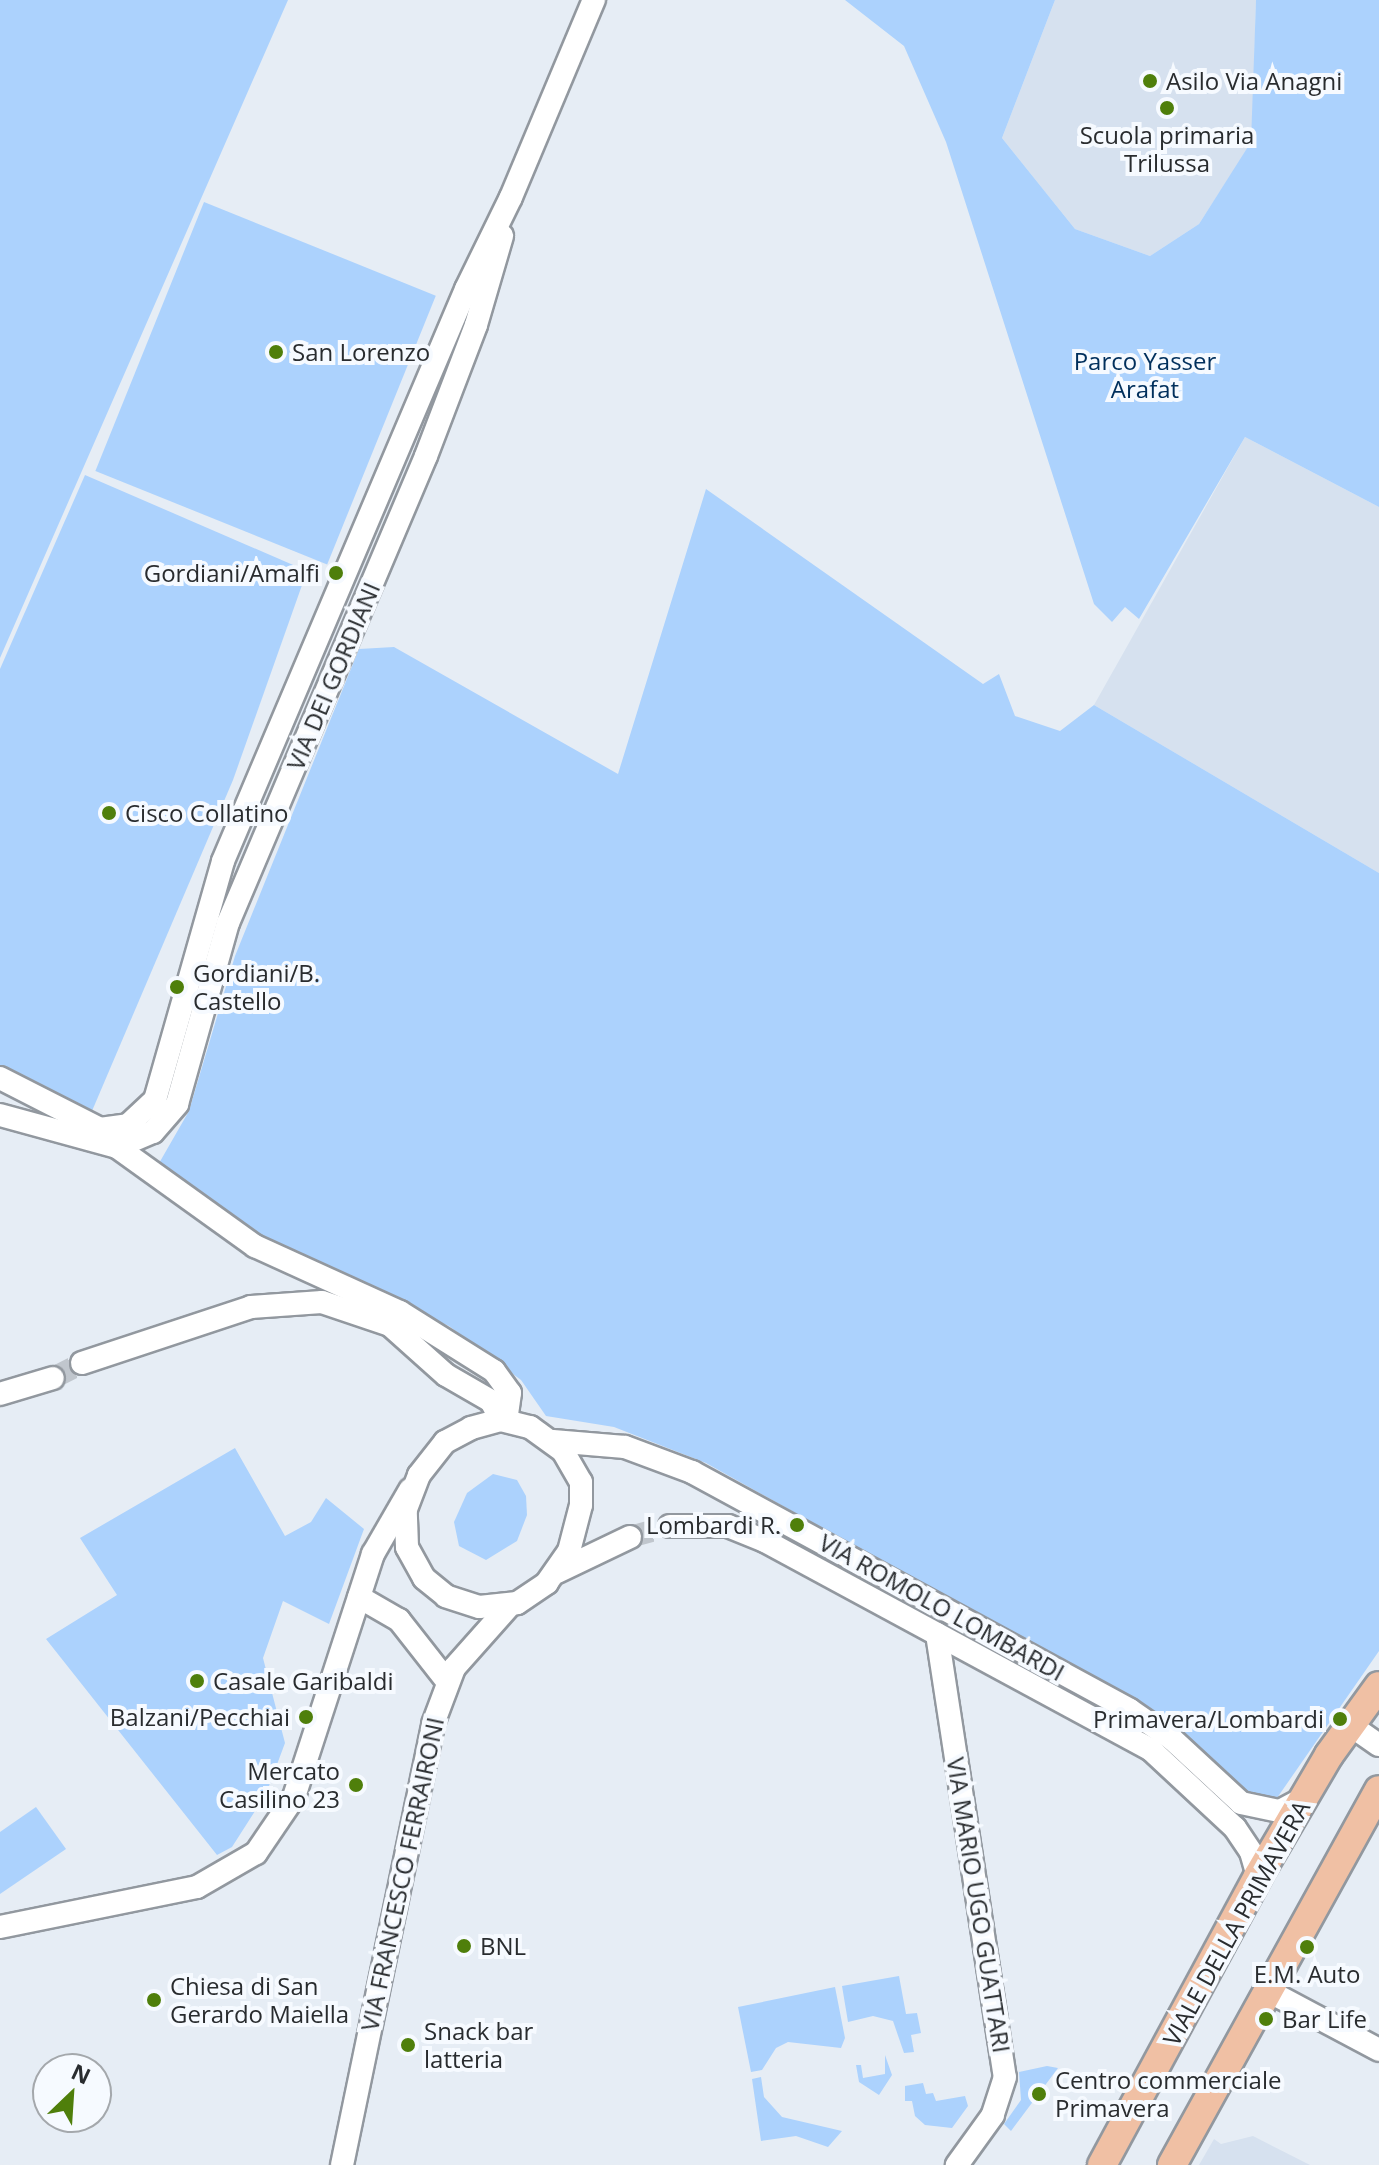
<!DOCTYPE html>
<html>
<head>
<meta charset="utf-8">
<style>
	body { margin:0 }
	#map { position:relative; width:1379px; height:2165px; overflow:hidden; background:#e6edf5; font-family:"Open Sans",sans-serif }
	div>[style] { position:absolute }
	.built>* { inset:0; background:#d6e1ef }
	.green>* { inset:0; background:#acd2fd; transform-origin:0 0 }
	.minor-tunnel>* { height:22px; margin-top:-11px; transform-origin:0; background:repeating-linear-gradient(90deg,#c0c6cd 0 22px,transparent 0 33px) }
	.roads { filter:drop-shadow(2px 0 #92989f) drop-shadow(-2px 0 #92989f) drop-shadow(0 2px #92989f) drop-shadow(0 -2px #92989f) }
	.minor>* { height:22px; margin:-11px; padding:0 11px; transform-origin:11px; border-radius:11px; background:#fff }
	.major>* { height:28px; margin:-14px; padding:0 14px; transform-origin:14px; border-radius:14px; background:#f0c0a4 }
	.dots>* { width:22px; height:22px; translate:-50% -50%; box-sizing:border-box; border:4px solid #f6faff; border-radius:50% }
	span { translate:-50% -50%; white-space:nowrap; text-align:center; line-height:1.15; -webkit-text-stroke:8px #f6faff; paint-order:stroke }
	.poi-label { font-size:24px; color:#292c2f }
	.left { translate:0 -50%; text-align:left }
	.right { translate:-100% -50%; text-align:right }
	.park-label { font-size:24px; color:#002f5c }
	.street-label { font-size:24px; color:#292c2f }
	.north { position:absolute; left:32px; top:2053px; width:80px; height:80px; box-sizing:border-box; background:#f6faff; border:2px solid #a4a8ac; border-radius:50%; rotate:25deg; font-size:22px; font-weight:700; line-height:32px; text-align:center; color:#292c2f }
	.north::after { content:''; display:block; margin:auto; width:28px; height:36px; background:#4f7f0b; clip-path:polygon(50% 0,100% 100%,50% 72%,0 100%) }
</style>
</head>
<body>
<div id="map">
	<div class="built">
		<div style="clip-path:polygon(1055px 0,1256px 0,1252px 142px,1199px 224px,1150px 256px,1075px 229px,1002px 138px)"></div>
		<div style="clip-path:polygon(1245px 437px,1379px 507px,1379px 873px,1094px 705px)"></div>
		<div style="clip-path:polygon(1253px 2136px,1310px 2165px,1199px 2165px,1214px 2139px,1221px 2144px)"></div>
	</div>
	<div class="green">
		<div style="clip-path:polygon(0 0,288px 0,0 658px)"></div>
		<div style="clip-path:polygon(845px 0,1055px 0,1002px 138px,1075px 229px,1150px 256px,1199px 224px,1251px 142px,1256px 0,1379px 0,1379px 507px,1245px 437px,1139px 619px,1125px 607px,1112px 622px,1094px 604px,946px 142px,904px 46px)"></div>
		<div style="left:204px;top:202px;width:250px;height:290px;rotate:22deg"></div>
		<div style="clip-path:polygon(85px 475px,307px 571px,233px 780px,92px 1111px,0 1065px,0 669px)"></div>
		<div style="clip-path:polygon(706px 489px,983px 684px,999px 674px,1015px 716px,1060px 731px,1094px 705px,1379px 873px,1379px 1651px,1277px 1798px,1268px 1801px,1247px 1794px,1171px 1723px,706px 1463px,614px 1427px,546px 1416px,521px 1380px,449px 1326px,283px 1251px,220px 1214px,158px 1165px,189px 1111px,235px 956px,359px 649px,394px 647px,618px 774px)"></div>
		<div style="clip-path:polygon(235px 1448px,285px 1536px,311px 1522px,326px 1498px,364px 1529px,329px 1624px,283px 1601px,263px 1658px,285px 1743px,266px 1794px,232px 1847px,217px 1855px,46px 1639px,117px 1595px,80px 1538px)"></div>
		<div style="clip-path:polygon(493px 1474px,517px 1480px,526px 1496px,527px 1515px,517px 1541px,486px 1560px,459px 1546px,454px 1522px,467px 1493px)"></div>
		<div style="clip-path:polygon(36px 1807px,66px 1849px,0 1894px,0 1832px)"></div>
		<div style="clip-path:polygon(899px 1976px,906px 2014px,917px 2013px,921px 2033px,911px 2035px,914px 2052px,904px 2053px,893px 2021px,873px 2016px,848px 2022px,842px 1986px)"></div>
		<div style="clip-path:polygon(835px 1987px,845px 2038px,841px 2048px,788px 2042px,776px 2048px,762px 2070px,751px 2072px,738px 2007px)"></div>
		<div style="clip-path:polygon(885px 2055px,892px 2075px,879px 2095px,859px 2082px,856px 2065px,861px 2065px,863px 2078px,885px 2074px)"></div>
		<div style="clip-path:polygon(1047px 2066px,1058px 2068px,1011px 2131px,1004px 2124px,1021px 2100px,1019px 2072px)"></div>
		<div style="clip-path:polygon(761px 2077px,764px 2097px,782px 2117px,842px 2131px,828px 2147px,796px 2136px,761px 2141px,752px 2079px)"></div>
		<div style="clip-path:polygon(923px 2083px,926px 2094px,933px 2093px,936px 2101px,965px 2096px,968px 2106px,952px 2128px,925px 2125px,915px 2116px,912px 2101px,905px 2101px,905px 2086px)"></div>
	</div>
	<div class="minor-tunnel">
		<div style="left:53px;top:1378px;width:33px;rotate:-27deg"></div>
		<div style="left:630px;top:1537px;width:41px;rotate:-15.4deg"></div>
	</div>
	<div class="roads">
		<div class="minor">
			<div style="left:0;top:1078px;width:112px;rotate:27deg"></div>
			<div style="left:100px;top:1129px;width:28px;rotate:-8deg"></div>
			<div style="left:128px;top:1125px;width:37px;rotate:-43deg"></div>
			<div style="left:155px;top:1100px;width:248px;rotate:-74.1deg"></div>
			<div style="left:223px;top:861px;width:621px;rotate:-66.98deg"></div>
			<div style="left:466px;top:289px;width:102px;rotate:-63.9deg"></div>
			<div style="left:511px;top:197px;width:214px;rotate:-67.2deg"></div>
			<div style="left:0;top:1115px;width:121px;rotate:15.3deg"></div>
			<div style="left:117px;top:1147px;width:39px;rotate:-23deg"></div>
			<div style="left:153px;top:1132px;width:37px;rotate:-49deg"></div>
			<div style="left:177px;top:1104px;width:188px;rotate:-74.3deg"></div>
			<div style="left:228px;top:923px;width:507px;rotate:-67.02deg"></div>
			<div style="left:426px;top:456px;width:140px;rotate:-69.1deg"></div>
			<div style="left:476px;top:325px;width:93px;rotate:-73.7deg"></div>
			<div style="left:117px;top:1147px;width:170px;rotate:35.7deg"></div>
			<div style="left:255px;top:1246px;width:159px;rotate:24.5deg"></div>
			<div style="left:400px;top:1312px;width:111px;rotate:32.1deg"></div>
			<div style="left:494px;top:1371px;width:27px;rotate:54deg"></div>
			<div style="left:510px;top:1393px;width:27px;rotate:98deg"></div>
			<div style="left:82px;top:1363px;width:178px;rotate:-18.3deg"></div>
			<div style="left:251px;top:1307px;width:71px;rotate:-4deg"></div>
			<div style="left:322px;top:1302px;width:72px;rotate:18.7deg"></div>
			<div style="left:390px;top:1325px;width:75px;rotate:41.8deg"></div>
			<div style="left:446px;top:1375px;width:52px;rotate:30deg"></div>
			<div style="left:491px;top:1401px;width:21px;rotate:62deg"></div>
			<div style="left:0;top:1394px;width:55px;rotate:-16.8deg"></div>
			<div style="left:501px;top:1420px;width:30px;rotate:14deg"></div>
			<div style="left:530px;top:1427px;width:41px;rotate:36deg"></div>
			<div style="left:563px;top:1451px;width:36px;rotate:60deg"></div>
			<div style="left:581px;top:1482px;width:23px;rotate:90deg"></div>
			<div style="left:581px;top:1505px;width:48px;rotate:104.6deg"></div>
			<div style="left:569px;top:1551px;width:39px;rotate:125deg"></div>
			<div style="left:547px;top:1583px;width:36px;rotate:146deg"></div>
			<div style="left:517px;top:1603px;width:38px;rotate:174deg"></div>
			<div style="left:479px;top:1607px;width:35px;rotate:-162deg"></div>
			<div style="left:446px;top:1596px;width:28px;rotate:-141deg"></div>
			<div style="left:424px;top:1578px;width:35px;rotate:-119deg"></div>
			<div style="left:407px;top:1547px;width:38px;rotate:-92deg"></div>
			<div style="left:406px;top:1509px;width:36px;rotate:-69deg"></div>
			<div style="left:419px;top:1475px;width:42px;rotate:-51.8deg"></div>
			<div style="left:445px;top:1442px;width:30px;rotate:-28deg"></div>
			<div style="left:471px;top:1428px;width:31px;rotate:-15deg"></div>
			<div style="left:553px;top:1441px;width:72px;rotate:4.8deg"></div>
			<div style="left:625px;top:1447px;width:72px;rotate:20.5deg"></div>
			<div style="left:692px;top:1472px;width:498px;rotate:28.5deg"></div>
			<div style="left:1130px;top:1710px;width:51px;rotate:34.6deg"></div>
			<div style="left:1172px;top:1739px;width:94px;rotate:42.8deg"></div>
			<div style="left:1241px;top:1803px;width:40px;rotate:12deg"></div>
			<div style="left:1280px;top:1811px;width:27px;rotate:-28deg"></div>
			<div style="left:670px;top:1526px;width:58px"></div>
			<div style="left:728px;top:1526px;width:40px;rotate:22deg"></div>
			<div style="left:765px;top:1541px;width:438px;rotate:28.4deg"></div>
			<div style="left:1150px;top:1749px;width:116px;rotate:42.9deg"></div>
			<div style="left:1235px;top:1828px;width:29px;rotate:56deg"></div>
			<div style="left:1251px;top:1852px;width:25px;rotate:74deg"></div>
			<div style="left:557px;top:1572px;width:81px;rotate:-25.6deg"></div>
			<div style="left:359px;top:1597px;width:46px;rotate:29.9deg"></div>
			<div style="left:399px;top:1620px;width:76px;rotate:51.9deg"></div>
			<div style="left:937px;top:1634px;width:448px;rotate:81.3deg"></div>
			<div style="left:1005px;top:2077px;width:40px;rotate:108deg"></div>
			<div style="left:993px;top:2115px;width:62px;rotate:125.8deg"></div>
			<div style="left:1350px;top:1725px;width:35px;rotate:35deg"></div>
			<div style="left:0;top:1927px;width:201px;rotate:-11.5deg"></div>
			<div style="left:197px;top:1887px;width:68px;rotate:-30deg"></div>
			<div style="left:256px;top:1853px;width:68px;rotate:-55.8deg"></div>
			<div style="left:294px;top:1797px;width:256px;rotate:-72deg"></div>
			<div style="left:373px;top:1554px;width:74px;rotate:-60deg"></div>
			<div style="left:1270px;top:1992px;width:123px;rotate:28deg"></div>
			<div style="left:342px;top:2165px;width:450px;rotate:-78.3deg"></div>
			<div style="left:433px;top:1724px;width:60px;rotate:-69.4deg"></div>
			<div style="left:454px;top:1668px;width:84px;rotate:-48.4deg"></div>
		</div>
		<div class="major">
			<div style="left:1102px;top:2165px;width:328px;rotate:-61.6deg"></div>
			<div style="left:1258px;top:1876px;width:140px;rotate:-59.6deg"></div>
			<div style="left:1329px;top:1755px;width:85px;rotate:-54.1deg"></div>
			<div style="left:1172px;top:2165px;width:428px;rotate:-61.1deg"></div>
		</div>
	</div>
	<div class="dots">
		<div style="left:1150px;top:81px;background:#4f7f0b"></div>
		<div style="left:1167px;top:108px;background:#4f7f0b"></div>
		<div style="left:276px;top:352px;background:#4f7f0b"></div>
		<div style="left:336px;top:573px;background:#4f7f0b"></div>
		<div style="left:109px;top:813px;background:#4f7f0b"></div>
		<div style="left:177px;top:987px;background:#4f7f0b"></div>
		<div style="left:797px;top:1525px;background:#4f7f0b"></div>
		<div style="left:197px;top:1681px;background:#4f7f0b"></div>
		<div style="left:306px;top:1717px;background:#4f7f0b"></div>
		<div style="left:1340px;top:1719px;background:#4f7f0b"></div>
		<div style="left:356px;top:1785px;background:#4f7f0b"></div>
		<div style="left:464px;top:1946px;background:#4f7f0b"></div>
		<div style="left:1307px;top:1947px;background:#4f7f0b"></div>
		<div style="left:154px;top:2000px;background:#4f7f0b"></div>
		<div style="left:1266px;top:2019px;background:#4f7f0b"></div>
		<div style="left:408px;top:2045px;background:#4f7f0b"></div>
		<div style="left:1039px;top:2094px;background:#4f7f0b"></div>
	</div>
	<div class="poi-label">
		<span class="left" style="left:1166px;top:81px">Asilo Via Anagni</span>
		<span style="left:1167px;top:149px">Scuola primaria<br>Trilussa</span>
		<span class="left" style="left:292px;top:352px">San Lorenzo</span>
		<span class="right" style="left:320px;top:573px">Gordiani/Amalfi</span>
		<span class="left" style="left:125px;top:813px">Cisco Collatino</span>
		<span class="left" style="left:193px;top:987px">Gordiani/B.<br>Castello</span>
		<span class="right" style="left:781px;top:1525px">Lombardi R.</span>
		<span class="left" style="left:213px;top:1681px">Casale Garibaldi</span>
		<span class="right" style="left:290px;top:1717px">Balzani/Pecchiai</span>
		<span class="right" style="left:1324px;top:1719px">Primavera/Lombardi</span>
		<span class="right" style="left:340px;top:1785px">Mercato<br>Casilino 23</span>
		<span class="left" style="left:480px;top:1946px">BNL</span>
		<span style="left:1307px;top:1974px">E.M. Auto</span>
		<span class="left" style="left:170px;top:2000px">Chiesa di San<br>Gerardo Maiella</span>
		<span class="left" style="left:1282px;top:2019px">Bar Life</span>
		<span class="left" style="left:424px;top:2045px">Snack bar<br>latteria</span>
		<span class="left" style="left:1055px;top:2094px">Centro commerciale<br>Primavera</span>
	</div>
	<div class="park-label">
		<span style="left:1145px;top:375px">Parco Yasser<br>Arafat</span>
	</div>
	<div class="street-label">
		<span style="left:333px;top:676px;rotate:-67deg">VIA DEI GORDIANI</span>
		<span style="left:942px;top:1607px;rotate:29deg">VIA ROMOLO LOMBARDI</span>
		<span style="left:402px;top:1874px;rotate:-78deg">VIA FRANCESCO FERRAIRONI</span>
		<span style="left:979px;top:1905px;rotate:81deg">VIA MARIO UGO GUATTARI</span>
		<span style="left:1236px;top:1923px;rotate:-61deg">VIALE DELLA PRIMAVERA</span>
	</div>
	<div class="north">N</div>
</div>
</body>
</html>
